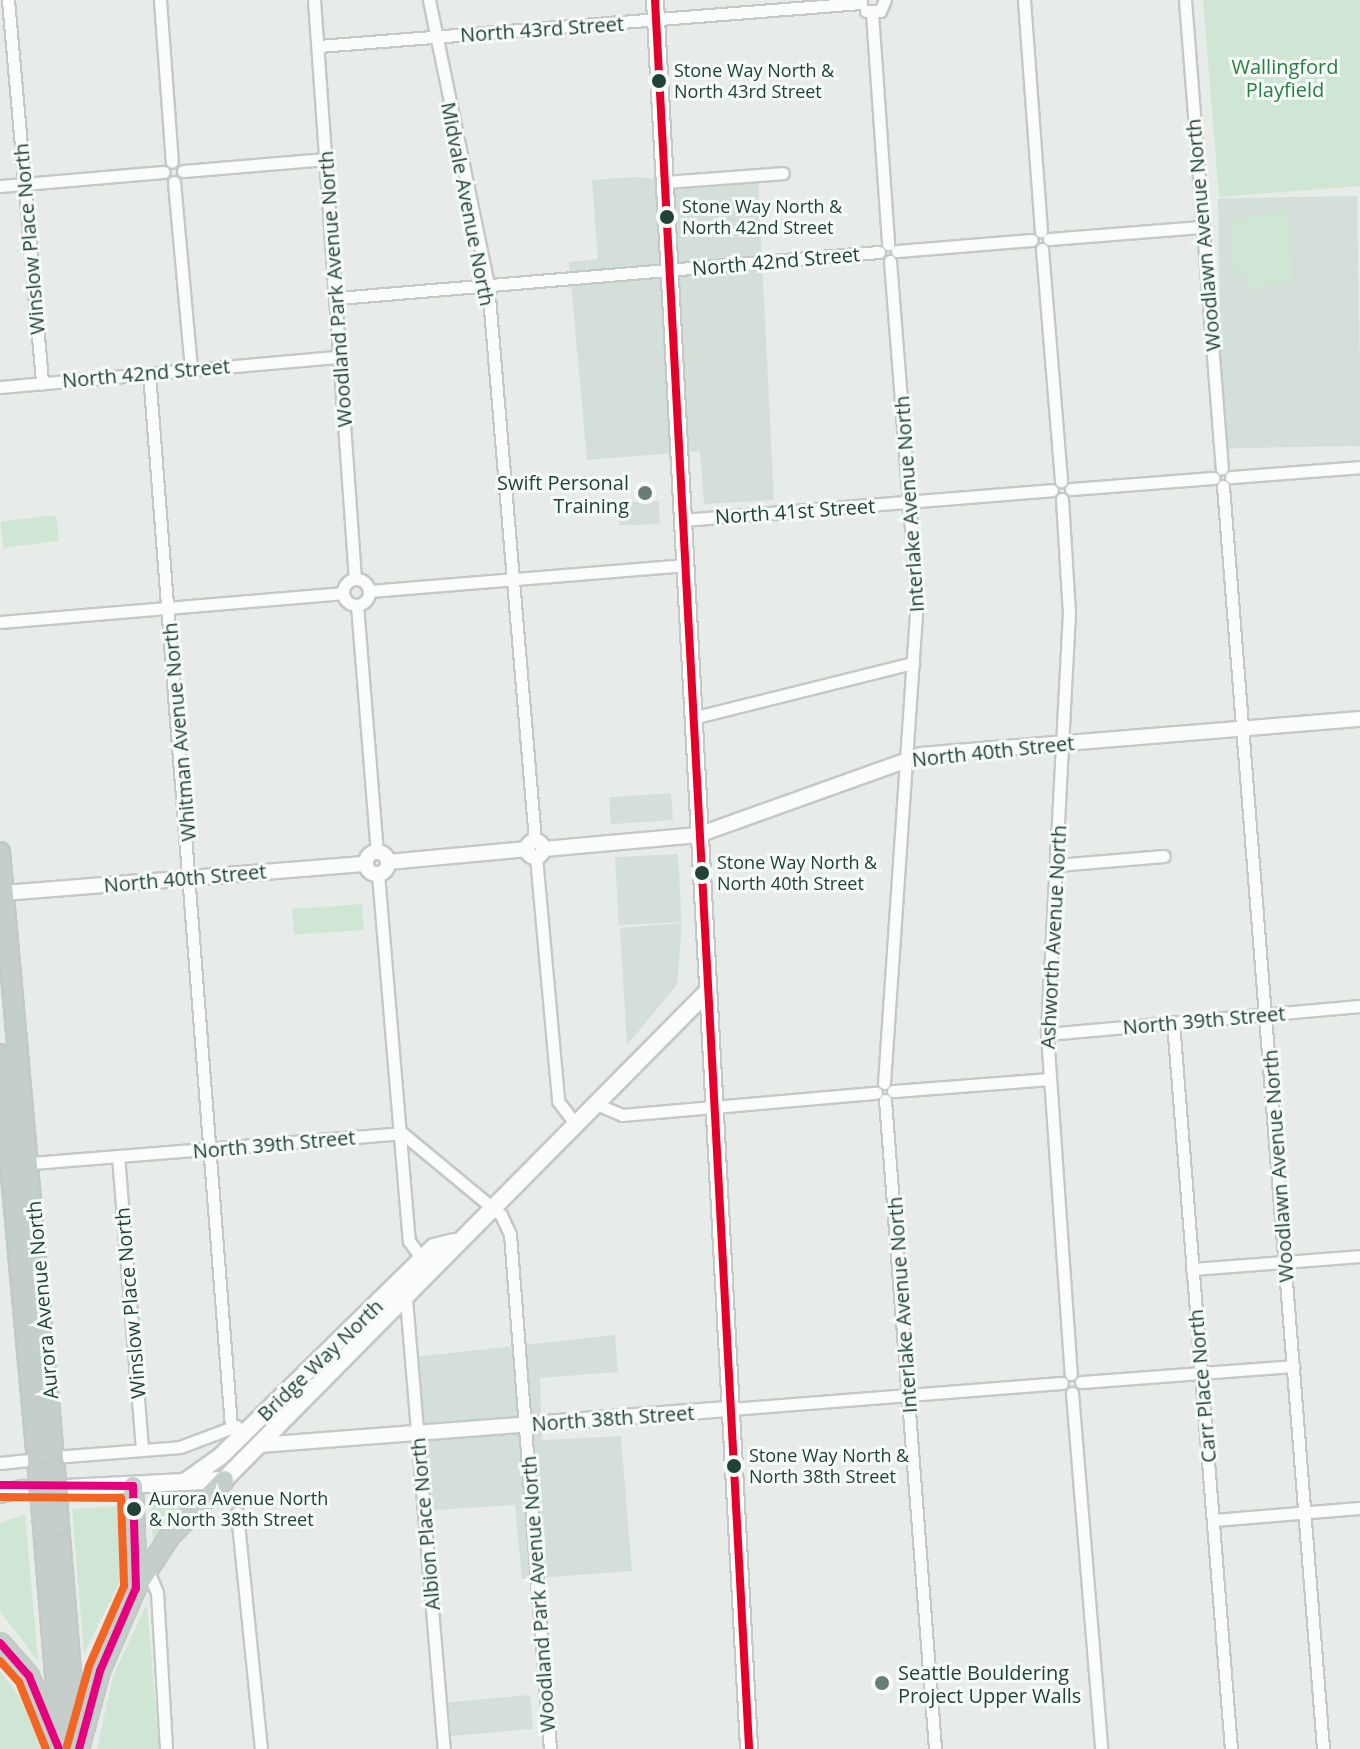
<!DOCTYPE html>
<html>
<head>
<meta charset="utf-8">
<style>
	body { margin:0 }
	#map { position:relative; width:1360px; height:1749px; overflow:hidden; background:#e7ece9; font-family:"Open Sans",sans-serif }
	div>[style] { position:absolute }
	.built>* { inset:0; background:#d4dfd9; transform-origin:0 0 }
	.green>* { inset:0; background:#cfe6d4; transform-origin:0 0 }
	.roads { filter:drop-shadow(2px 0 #c4c9c6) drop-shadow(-2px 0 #c4c9c6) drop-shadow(0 2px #c4c9c6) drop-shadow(0 -2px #c4c9c6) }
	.minor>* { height:11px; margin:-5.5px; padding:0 5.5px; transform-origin:5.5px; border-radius:5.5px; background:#fbfcfc }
	.minor>.ring { margin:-5.5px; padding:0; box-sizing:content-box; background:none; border:11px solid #fbfcfc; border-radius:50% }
	.tertiary>* { height:14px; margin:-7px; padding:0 7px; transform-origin:7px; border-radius:7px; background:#fbfcfc }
	.tertiary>.ring { margin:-7px; padding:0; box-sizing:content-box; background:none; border:14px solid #fbfcfc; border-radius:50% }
	.secondary>* { height:16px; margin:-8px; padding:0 8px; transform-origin:8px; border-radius:8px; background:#fbfcfc }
	.trunk>* { height:18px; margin:-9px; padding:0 9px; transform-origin:9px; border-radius:9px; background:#c4cecb }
	.bridges { filter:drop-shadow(2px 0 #c1cbc7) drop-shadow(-2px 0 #c1cbc7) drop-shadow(0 2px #c1cbc7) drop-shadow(0 -2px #c1cbc7) }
	.trunk-bridge>* { height:18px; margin:-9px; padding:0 9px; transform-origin:9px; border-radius:9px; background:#c4cecb }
	.bus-1>* { height:8px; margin:-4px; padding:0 4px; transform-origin:4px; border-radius:4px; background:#e4002b }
	.bus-2>* { height:8px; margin:-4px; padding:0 4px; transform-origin:4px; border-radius:4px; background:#e5007d }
	.bus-3>* { height:8px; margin:-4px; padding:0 4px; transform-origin:4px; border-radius:4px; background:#f26522 }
	.dots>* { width:22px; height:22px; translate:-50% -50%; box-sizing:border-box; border:4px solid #f6fbf8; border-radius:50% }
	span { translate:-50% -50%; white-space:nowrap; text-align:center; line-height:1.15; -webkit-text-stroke:6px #f6fbf8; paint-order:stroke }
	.bus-label { font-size:18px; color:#214337 }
	.left { translate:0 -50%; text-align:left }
	.street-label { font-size:20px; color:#214337 }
	.park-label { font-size:20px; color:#277e42 }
	.poi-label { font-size:20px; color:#214337 }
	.right { translate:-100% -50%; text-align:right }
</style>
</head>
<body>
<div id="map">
	<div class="built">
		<div style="clip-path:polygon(637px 177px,692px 183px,758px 178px,774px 500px,704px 504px,700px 451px,587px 460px,569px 262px,598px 259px,592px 180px)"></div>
		<div style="left:1357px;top:196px;width:250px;height:139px;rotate:89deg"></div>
		<div style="left:659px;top:501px;width:23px;height:41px;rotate:88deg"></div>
		<div style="left:671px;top:793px;width:27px;height:62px;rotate:86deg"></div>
		<div style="left:678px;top:854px;width:68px;height:63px;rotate:87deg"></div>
		<div style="clip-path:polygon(682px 923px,677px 985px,627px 1045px,620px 928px)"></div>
		<div style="clip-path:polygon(615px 1335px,618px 1372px,540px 1378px,542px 1440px,621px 1436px,632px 1571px,522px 1579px,515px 1505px,418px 1511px,404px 1358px)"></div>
		<div style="left:530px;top:1695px;width:34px;height:82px;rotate:85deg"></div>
	</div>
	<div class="green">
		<div style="clip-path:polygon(1203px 0,1360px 0,1360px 186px,1219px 197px)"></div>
		<div style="clip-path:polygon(1288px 209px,1292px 281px,1248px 289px,1246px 273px,1234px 273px,1232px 220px)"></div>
		<div style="left:56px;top:515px;width:26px;height:56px;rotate:83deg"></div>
		<div style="left:362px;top:904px;width:26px;height:70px;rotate:86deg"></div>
		<div style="clip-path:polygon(196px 1493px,173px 1517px,153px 1540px,150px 1495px)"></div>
		<div style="clip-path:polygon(120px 1506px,125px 1571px,84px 1654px,72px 1509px)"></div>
		<div style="clip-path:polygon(25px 1514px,38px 1661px,0 1611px,0 1523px)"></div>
		<div style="clip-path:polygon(147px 1603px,159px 1749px,97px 1749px,113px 1676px)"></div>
		<div style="clip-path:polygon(0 1671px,20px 1697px,41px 1749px,0 1749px)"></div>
	</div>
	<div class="roads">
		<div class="minor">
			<div style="left:8px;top:0;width:385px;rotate:84.9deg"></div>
			<div style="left:160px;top:0;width:162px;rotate:85.8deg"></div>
			<div style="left:314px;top:0;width:580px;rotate:85.95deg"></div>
			<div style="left:429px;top:0;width:291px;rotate:78.3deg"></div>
			<div style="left:488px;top:285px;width:557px;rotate:85.16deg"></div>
			<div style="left:1024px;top:0;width:232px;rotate:85.8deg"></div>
			<div style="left:1185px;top:0;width:470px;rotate:85.5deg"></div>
			<div style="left:866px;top:11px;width:14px"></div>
			<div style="left:880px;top:11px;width:12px;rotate:-66deg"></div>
			<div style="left:872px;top:13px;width:232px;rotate:86deg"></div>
			<div style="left:319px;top:46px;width:544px;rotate:-4.54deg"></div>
			<div style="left:183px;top:171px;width:144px;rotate:-4.8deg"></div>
			<div style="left:174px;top:182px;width:188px;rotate:84.8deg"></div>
			<div style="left:664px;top:182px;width:119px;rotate:-4.3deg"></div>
			<div style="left:0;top:186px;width:164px;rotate:-4.9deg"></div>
			<div style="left:1049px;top:239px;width:153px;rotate:-4.5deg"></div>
			<div style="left:1042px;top:249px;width:233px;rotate:85.3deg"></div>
			<div style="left:897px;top:251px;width:135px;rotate:-4.7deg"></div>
			<div style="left:338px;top:298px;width:543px;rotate:-4.86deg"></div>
			<div style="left:149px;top:373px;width:1057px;rotate:85.55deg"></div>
			<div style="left:0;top:387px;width:340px;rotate:-5.1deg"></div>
			<div style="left:1231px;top:477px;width:129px;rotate:-4.4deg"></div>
			<div style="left:1223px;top:486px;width:1267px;rotate:85.47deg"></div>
			<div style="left:1071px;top:489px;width:143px;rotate:-4.4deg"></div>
			<div style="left:1062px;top:499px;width:113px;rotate:86.5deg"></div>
			<div style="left:1069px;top:612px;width:423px;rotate:93deg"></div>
			<div style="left:1047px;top:1034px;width:341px;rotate:86deg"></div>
			<div style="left:682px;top:520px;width:371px;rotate:-4.6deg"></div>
			<div class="ring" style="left:343px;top:579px;width:15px;height:15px"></div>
			<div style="left:369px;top:591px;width:316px;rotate:-4.7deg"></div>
			<div style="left:357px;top:605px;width:248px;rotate:85.4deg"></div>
			<div style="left:0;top:622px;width:343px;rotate:-4.8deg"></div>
			<div style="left:692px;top:718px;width:228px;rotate:-14deg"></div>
			<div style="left:536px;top:857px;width:245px;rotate:84.8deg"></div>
			<div style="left:558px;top:1101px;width:26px;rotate:53deg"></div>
			<div style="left:1057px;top:865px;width:107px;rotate:-4.8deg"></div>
			<div style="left:378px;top:874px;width:368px;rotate:85.2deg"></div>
			<div style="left:409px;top:1241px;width:22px;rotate:54deg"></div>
			<div style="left:1173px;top:1022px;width:729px;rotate:85.44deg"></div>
			<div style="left:1047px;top:1034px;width:314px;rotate:-5.1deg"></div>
			<div style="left:884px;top:1083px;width:480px;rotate:-86.1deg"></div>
			<div style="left:917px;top:604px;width:344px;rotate:-94.5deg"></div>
			<div style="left:893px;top:1091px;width:155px;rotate:-4.4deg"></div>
			<div style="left:885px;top:1100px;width:651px;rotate:85.59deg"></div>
			<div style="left:594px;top:1103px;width:30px;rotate:23deg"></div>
			<div style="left:622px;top:1115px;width:255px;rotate:-5deg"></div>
			<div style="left:118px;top:1156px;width:295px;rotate:85.3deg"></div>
			<div style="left:31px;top:1163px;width:372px;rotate:-4.6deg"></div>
			<div style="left:402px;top:1133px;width:129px;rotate:39.6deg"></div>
			<div style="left:501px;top:1215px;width:21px;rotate:65deg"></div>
			<div style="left:510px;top:1234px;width:517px;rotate:85.56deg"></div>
			<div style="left:1192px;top:1269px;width:169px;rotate:-4.4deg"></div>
			<div style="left:406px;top:1299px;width:452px;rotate:85.2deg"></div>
			<div style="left:1081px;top:1382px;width:213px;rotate:-4.3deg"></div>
			<div style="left:1072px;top:1393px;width:357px;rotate:85.3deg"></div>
			<div style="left:730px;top:1409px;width:333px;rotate:-4.5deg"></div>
			<div style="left:54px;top:1457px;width:126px;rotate:-4.5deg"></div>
			<div style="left:180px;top:1447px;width:60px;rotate:-20.6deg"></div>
			<div style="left:0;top:1463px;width:37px;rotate:-6deg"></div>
			<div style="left:237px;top:1513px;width:237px;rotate:84.2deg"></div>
			<div style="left:1214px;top:1520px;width:146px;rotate:-4.7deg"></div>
			<div style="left:147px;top:1569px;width:25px;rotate:67deg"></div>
			<div style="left:157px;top:1592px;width:157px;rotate:86.7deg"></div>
		</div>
		<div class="tertiary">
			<div class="ring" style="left:527px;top:841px;width:2px;height:2px"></div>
			<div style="left:544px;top:849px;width:155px;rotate:-5.2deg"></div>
			<div style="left:698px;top:835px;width:237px;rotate:-19.7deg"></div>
			<div style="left:921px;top:755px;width:440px;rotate:-4.7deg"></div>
			<div class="ring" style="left:366px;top:852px;width:8px;height:8px"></div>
			<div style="left:388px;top:862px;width:140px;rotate:-5.3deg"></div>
			<div style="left:3px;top:893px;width:364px;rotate:-4.6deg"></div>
			<div style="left:260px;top:1445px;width:471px;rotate:-4.4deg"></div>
		</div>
		<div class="secondary">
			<div style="left:655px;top:0;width:1752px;rotate:86.92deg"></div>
			<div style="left:186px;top:1481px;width:43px;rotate:-35.5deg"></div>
			<div style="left:221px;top:1456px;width:298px;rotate:-44.5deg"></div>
			<div style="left:434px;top:1247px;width:21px;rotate:-14deg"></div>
			<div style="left:66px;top:1488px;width:158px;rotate:-2.9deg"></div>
			<div style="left:224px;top:1480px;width:687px;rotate:-45.3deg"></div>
			<div style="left:0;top:1494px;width:23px;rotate:-13deg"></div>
		</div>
		<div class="trunk">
			<div style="left:0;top:852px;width:619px;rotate:84.91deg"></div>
			<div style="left:0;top:1054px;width:419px;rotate:84.8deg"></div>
			<div style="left:133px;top:1486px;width:95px;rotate:87.6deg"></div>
			<div style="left:59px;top:1525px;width:210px;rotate:85.3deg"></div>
			<div style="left:43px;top:1526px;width:224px;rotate:85.4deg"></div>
			<div style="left:0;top:1643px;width:44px;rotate:48.7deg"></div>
			<div style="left:29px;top:1676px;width:68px;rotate:67.6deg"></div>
			<div style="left:79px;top:1749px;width:81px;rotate:-74.9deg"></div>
			<div style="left:100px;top:1671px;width:90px;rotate:-66.6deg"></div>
			<div style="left:136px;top:1588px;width:62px;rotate:-56.8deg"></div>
			<div style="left:170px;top:1536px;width:78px;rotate:-46deg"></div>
		</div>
	</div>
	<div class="bridges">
		<div class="trunk-bridge">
			<div style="left:55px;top:1469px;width:56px;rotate:85.9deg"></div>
			<div style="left:38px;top:1471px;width:55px;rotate:84.8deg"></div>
		</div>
	</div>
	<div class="bus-1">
		<div style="left:655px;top:0;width:1752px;rotate:86.92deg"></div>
	</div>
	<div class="bus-2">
		<div style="left:0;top:1485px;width:133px;rotate:0.4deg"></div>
		<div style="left:0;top:1643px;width:44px;rotate:48.7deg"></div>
		<div style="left:29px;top:1676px;width:79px;rotate:67.7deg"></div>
		<div style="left:79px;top:1749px;width:81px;rotate:-74.9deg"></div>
		<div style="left:100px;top:1671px;width:90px;rotate:-66.6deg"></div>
		<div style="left:136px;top:1588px;width:102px;rotate:-91.7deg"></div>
	</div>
	<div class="bus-3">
		<div style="left:0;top:1497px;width:121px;rotate:0.5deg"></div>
		<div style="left:121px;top:1498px;width:88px;rotate:88deg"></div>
		<div style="left:124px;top:1586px;width:87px;rotate:113.6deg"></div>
		<div style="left:89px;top:1666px;width:83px;rotate:105.4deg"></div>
		<div style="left:0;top:1661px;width:28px;rotate:48deg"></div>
		<div style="left:19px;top:1682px;width:72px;rotate:68.1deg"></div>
	</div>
	<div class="dots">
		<div style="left:659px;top:81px;background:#214337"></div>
		<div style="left:667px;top:217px;background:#214337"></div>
		<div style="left:645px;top:493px;background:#667e75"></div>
		<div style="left:702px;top:873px;background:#214337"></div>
		<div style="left:734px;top:1466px;background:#214337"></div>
		<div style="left:134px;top:1509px;background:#214337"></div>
		<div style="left:882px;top:1683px;background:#667e75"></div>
	</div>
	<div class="bus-label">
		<span class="left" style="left:674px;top:81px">Stone Way North &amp;<br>North 43rd Street</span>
		<span class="left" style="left:682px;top:217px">Stone Way North &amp;<br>North 42nd Street</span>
		<span class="left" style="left:717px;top:873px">Stone Way North &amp;<br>North 40th Street</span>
		<span class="left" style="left:749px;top:1466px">Stone Way North &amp;<br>North 38th Street</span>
		<span class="left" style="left:149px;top:1509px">Aurora Avenue North<br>&amp; North 38th Street</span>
	</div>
	<div class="street-label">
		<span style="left:542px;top:29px;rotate:-4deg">North 43rd Street</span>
		<span style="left:468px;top:204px;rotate:79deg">Midvale Avenue North</span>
		<span style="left:1203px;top:235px;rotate:-95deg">Woodlawn Avenue North</span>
		<span style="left:29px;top:239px;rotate:-95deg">Winslow Place North</span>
		<span style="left:776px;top:261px;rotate:-5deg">North 42nd Street</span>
		<span style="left:335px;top:289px;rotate:-94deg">Woodland Park Avenue North</span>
		<span style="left:146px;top:373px;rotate:-5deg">North 42nd Street</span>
		<span style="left:909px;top:504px;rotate:-94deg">Interlake Avenue North</span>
		<span style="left:795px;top:511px;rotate:-4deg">North 41st Street</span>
		<span style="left:179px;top:732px;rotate:-95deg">Whitman Avenue North</span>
		<span style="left:993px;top:751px;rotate:-6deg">North 40th Street</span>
		<span style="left:185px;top:878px;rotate:-5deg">North 40th Street</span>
		<span style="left:1053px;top:937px;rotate:-87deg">Ashworth Avenue North</span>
		<span style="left:1204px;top:1020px;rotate:-5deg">North 39th Street</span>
		<span style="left:274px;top:1144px;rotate:-5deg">North 39th Street</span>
		<span style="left:1278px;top:1166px;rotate:-94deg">Woodlawn Avenue North</span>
		<span style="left:42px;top:1300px;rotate:-95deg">Aurora Avenue North</span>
		<span style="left:130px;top:1303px;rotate:-95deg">Winslow Place North</span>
		<span style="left:902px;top:1305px;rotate:-94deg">Interlake Avenue North</span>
		<span style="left:320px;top:1360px;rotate:-44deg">Bridge Way North</span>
		<span style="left:1202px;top:1386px;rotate:-95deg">Carr Place North</span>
		<span style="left:613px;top:1418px;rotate:-4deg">North 38th Street</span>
		<span style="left:425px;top:1524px;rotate:-95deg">Albion Place North</span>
		<span style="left:538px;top:1594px;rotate:-94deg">Woodland Park Avenue North</span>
	</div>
	<div class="park-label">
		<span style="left:1285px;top:78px">Wallingford<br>Playfield</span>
	</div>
	<div class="poi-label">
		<span class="right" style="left:629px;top:494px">Swift Personal<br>Training</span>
		<span class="left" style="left:898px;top:1684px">Seattle Bouldering<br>Project Upper Walls</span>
	</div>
</div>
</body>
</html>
